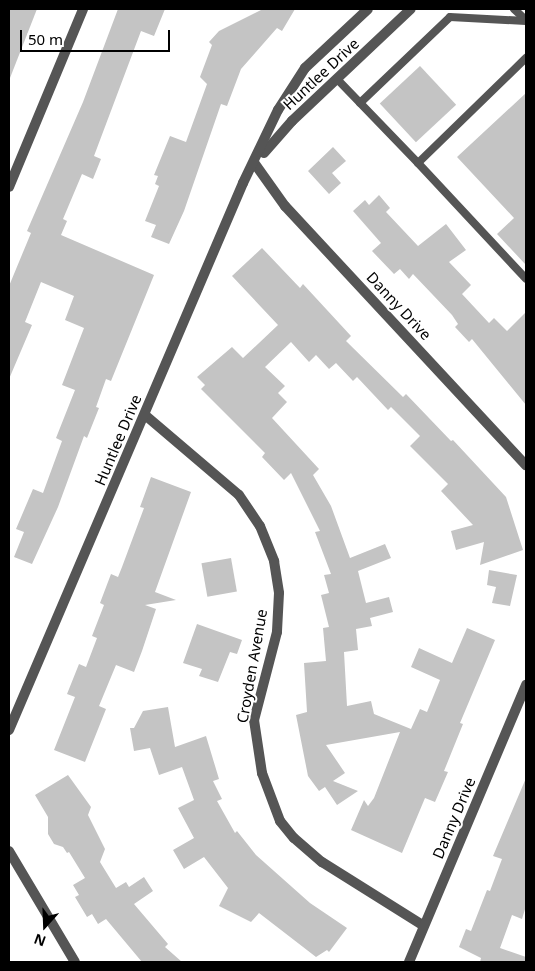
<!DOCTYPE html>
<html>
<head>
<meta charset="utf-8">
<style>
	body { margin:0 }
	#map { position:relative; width:535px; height:971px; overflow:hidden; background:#fff; font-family:"Noto Sans",sans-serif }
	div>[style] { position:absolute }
	.building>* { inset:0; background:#c4c4c4; transform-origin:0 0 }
	.service>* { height:8px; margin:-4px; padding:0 4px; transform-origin:4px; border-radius:4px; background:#555 }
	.minor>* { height:10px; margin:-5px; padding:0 5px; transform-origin:5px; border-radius:5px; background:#555 }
	.tertiary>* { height:10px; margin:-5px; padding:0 5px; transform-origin:5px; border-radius:5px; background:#555 }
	span { translate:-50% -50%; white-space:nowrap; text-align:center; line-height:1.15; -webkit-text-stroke:4px #fff; paint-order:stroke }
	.street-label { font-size:15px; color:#000 }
	.frame { position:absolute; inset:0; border:10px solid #000; pointer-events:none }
	.north { position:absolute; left:20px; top:901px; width:50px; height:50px; -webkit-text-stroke:4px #fff; paint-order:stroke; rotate:200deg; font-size:14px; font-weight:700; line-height:20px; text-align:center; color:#000 }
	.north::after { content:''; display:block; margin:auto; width:18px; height:22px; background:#000; clip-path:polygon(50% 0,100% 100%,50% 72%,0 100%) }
	.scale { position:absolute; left:20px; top:30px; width:150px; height:22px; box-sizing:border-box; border:2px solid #000; border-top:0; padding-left:6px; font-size:15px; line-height:18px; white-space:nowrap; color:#000; -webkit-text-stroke:4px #fff; paint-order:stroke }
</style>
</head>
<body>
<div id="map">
	<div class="building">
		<div style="clip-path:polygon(9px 9px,37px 9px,10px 78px,9px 78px)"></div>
		<div style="clip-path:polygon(118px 9px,165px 9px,154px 36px,141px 31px,94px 156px,101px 159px,93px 179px,82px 174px,63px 219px,67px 221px,61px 235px,154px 275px,111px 381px,106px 379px,96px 407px,99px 408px,87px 438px,84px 436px,58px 507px,32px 564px,14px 557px,24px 532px,16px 529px,33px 489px,43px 493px,62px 441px,56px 438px,75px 390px,62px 385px,84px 328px,65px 320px,74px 296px,41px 282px,25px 322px,32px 325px,9px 379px,9px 286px,31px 233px,27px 231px,83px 102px)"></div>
		<div style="clip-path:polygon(263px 9px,295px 9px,282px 31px,277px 28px,241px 69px,227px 106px,221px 104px,184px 211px,169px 244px,151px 237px,156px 225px,145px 221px,159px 186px,155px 184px,158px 176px,154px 175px,170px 136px,186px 142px,207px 84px,200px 77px,212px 45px,209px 42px,219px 31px)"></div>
		<div style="left:420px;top:66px;width:53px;height:55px;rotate:47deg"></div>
		<div style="clip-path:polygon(526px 93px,526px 265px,497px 234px,514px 218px,457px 157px)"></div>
		<div style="clip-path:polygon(333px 147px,346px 161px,332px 173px,341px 183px,329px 194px,308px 171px)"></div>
		<div style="clip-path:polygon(379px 195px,390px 208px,386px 212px,418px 246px,446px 224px,466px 250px,449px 262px,471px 285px,462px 294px,489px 323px,494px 318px,507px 331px,526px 312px,526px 405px,472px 339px,469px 342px,455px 327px,458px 324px,452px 315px,413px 274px,409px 279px,400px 269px,394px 274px,372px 251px,381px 243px,353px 211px,365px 200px,369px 205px)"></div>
		<div style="clip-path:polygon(262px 248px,300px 288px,303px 284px,351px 336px,346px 341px,403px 397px,406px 394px,451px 441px,453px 440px,506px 497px,523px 550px,480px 565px,484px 542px,456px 550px,451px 531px,473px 525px,441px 491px,448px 484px,410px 446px,420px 436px,391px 407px,388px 410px,357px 377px,353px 381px,336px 363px,329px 369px,316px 355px,309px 362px,291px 342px,265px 367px,285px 386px,278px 393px,287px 402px,272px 418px,319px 469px,313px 475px,331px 506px,350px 558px,385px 544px,391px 558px,358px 571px,366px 603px,389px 597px,393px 612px,370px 618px,372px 626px,356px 629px,358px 650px,344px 652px,347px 706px,371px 701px,374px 714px,411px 729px,420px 709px,427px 712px,440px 680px,411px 667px,419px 648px,452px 663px,467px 628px,495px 640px,460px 723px,463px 724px,444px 771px,448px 772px,435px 802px,425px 798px,402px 853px,351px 830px,364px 800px,368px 806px,374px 798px,400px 732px,326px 745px,345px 773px,333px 781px,358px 791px,337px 805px,325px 787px,319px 791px,308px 776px,296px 715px,307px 712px,304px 663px,326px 661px,323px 628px,329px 627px,321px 595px,329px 593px,324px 575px,331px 574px,315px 532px,320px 531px,291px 473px,284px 480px,262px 457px,265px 453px,201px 389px,205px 385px,197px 377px,232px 347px,243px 358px,278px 325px,232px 276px)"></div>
		<div style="clip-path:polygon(151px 477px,191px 492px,155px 592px,176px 600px,145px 605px,156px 609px,142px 651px,134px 672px,116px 665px,99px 706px,106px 709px,85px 762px,54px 750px,75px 697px,67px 694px,79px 664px,86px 667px,97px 638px,92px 636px,104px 605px,100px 603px,111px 574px,118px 577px,122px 567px,144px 508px,140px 507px)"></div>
		<div style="left:231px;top:558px;width:34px;height:30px;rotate:80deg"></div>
		<div style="clip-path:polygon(489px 570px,517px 575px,510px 606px,492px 603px,496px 587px,487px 585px)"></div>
		<div style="clip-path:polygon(197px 624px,242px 640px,237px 654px,230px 652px,218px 682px,199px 676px,202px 669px,183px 663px)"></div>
		<div style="clip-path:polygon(168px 707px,175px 747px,206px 736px,219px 779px,213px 781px,222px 799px,217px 801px,235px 833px,237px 831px,256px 855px,310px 903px,347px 928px,329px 952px,327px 950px,316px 957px,259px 913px,251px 922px,219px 906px,228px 888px,204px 857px,184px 869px,173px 850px,194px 838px,178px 808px,194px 800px,182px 767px,159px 775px,150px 748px,134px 751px,130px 728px,134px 728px,143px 711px)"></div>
		<div style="clip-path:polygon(68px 775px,91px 807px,88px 815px,105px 849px,100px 862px,116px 888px,126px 882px,129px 887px,144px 877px,153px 891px,134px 904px,168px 944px,165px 947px,182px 962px,142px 962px,106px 919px,98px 924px,92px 914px,87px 917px,75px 897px,79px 895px,73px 885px,85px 878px,69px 852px,67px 853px,63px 847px,54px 844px,48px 834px,48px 817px,35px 795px)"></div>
		<div style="clip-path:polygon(526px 778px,526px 906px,522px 919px,512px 915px,500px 948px,526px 957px,526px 962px,480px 962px,481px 958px,459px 947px,466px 929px,471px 931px,487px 890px,490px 891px,502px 859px,493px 856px)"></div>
	</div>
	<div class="service">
		<div style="left:514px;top:9px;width:16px;rotate:43deg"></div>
		<div style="left:337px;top:79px;width:117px;rotate:46deg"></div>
		<div style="left:418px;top:163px;width:151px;rotate:-44.2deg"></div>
		<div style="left:360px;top:103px;width:124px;rotate:-43.7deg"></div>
		<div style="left:450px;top:17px;width:76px;rotate:3deg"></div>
		<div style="left:418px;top:163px;width:158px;rotate:47deg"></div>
	</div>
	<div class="minor">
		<div style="left:264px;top:153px;width:43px;rotate:-48.8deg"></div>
		<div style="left:292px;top:121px;width:163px;rotate:-43.3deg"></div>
		<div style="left:255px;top:164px;width:52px;rotate:54.5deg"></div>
		<div style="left:285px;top:206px;width:354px;rotate:47.1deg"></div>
		<div style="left:9px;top:187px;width:193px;rotate:-67.4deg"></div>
		<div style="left:145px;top:415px;width:123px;rotate:40.4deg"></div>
		<div style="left:239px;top:495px;width:37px;rotate:56deg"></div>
		<div style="left:260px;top:526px;width:38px;rotate:68deg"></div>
		<div style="left:274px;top:561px;width:32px;rotate:81deg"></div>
		<div style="left:279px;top:593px;width:39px;rotate:93deg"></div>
		<div style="left:277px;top:632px;width:91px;rotate:104.6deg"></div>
		<div style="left:254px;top:720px;width:54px;rotate:81.4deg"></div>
		<div style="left:262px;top:773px;width:51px;rotate:69.4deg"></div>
		<div style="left:280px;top:821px;width:22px;rotate:51deg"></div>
		<div style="left:294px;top:838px;width:37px;rotate:41deg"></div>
		<div style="left:322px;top:862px;width:120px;rotate:32.1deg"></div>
		<div style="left:9px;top:730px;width:595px;rotate:-66.84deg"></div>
		<div style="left:243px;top:183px;width:81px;rotate:-64.4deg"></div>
		<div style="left:278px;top:110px;width:50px;rotate:-57.3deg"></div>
		<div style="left:305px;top:68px;width:86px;rotate:-43.1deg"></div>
		<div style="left:409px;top:962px;width:301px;rotate:-67.1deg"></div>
	</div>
	<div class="tertiary">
		<div style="left:9px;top:851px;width:129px;rotate:59.3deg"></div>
	</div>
	<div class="street-label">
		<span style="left:321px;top:74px;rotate:-43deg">Huntlee Drive</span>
		<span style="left:399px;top:306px;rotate:47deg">Danny Drive</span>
		<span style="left:118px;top:440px;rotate:-67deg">Huntlee Drive</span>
		<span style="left:252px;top:666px;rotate:-80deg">Croyden Avenue</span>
		<span style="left:454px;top:818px;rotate:-67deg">Danny Drive</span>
	</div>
	<div class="frame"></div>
	<div class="north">N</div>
	<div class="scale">50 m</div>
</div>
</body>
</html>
